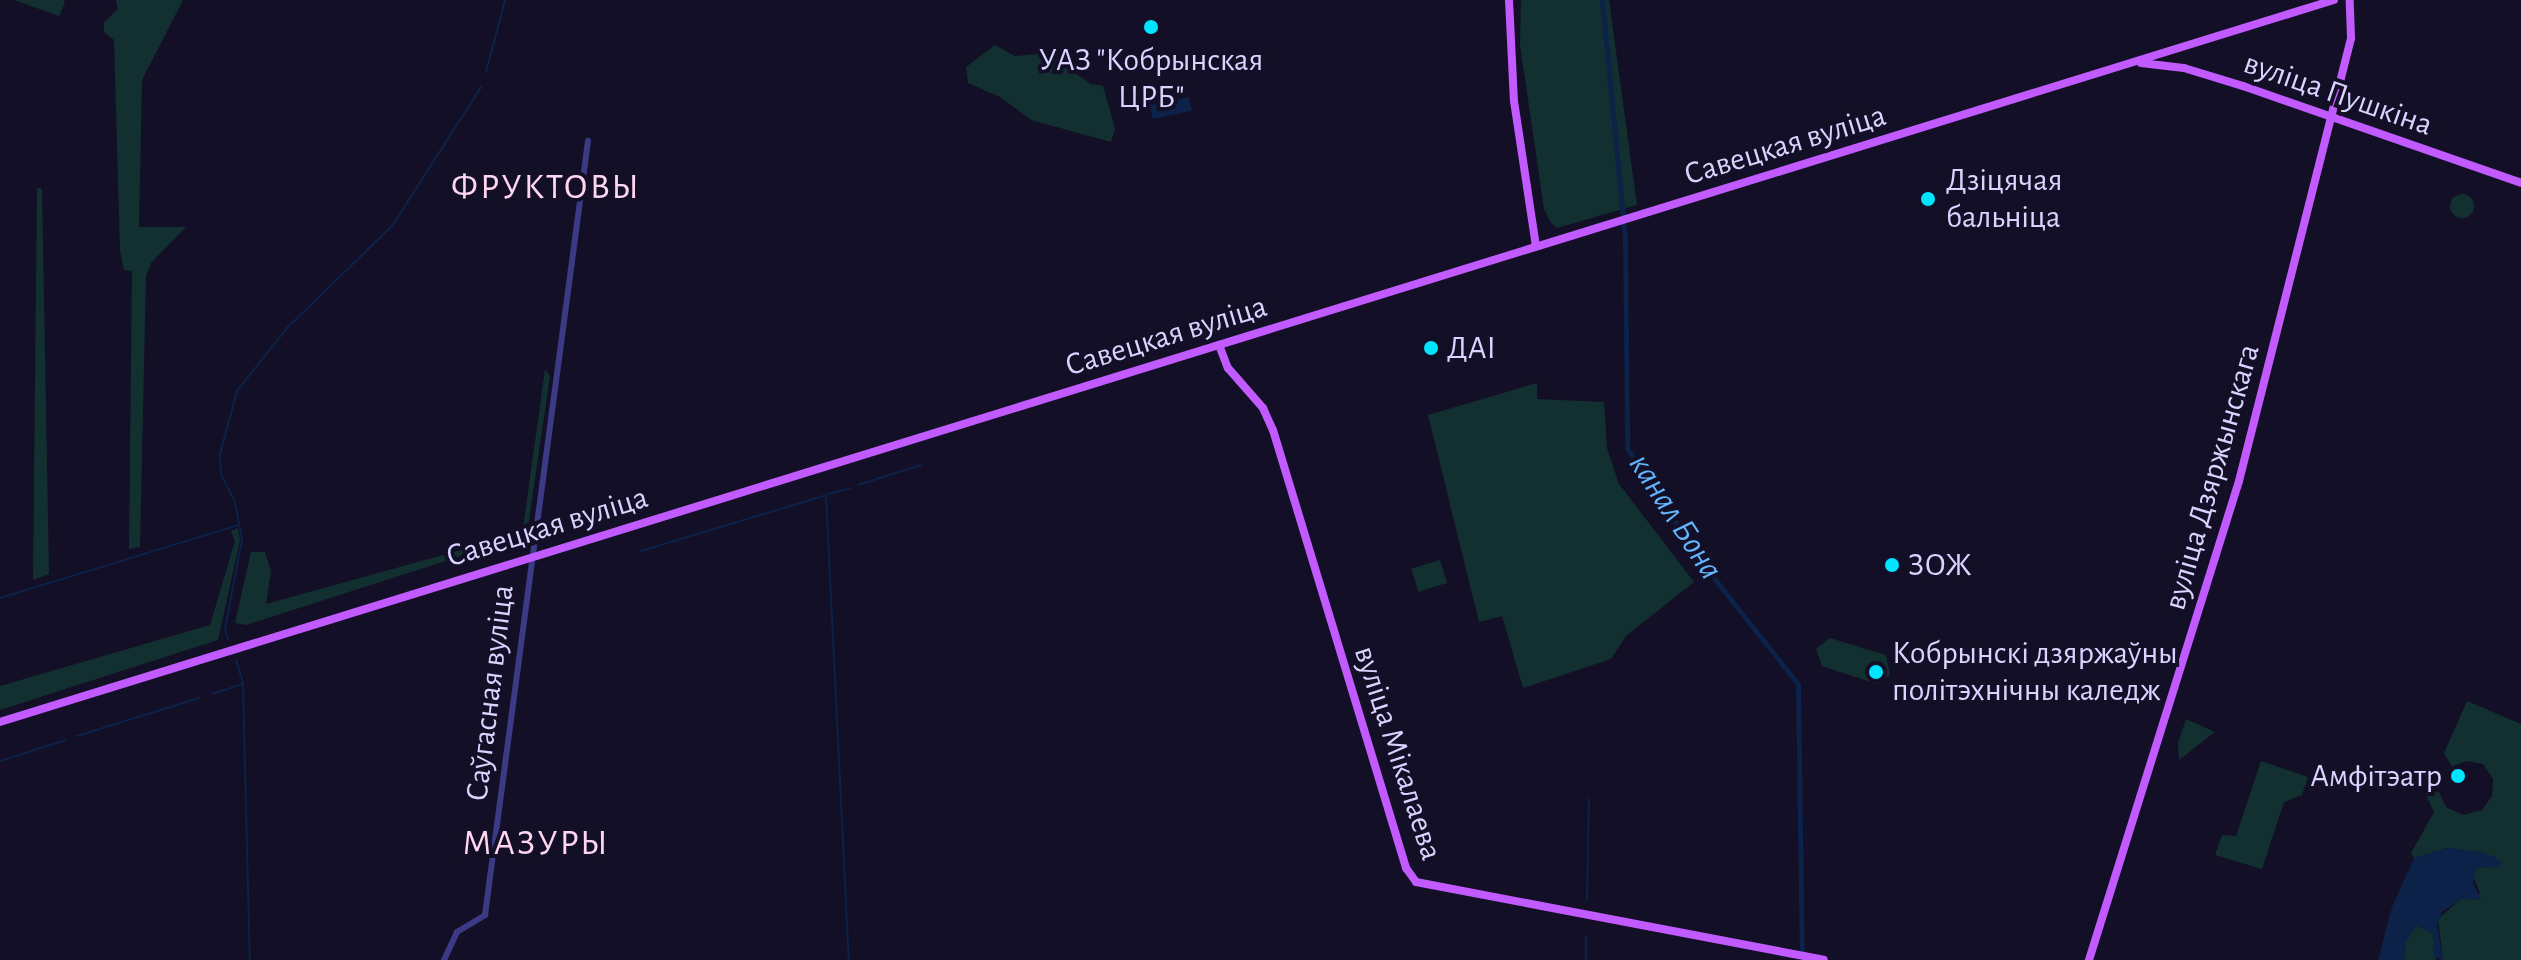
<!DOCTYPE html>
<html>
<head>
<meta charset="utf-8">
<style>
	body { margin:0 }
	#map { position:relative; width:2521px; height:960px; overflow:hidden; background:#130f26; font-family:"Alegreya Sans",sans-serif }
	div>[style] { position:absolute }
	.green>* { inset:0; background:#12302f; transform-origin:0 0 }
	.round { border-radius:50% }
	.water>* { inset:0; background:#0c2248; transform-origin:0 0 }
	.stream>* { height:2px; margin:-1px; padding:0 1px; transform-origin:1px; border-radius:1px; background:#0c2248 }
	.canal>* { height:5px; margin:-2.5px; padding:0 2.5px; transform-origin:2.5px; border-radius:2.5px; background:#0c2248 }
	.minor>* { height:6px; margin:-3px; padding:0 3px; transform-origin:3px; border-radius:3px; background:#3d3a85 }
	.major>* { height:8px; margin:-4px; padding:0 4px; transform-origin:4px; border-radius:4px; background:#c25bff }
	.dots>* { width:22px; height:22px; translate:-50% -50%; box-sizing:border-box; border:4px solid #130f26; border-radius:50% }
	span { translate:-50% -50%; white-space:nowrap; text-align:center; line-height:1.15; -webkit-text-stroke:8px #130f26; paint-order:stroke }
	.poi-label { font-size:32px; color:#d9d4ff }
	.left { translate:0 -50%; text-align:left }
	.right { translate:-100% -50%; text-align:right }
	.street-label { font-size:32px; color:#d9d4ff }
	.water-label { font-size:34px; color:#62b6ff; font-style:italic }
	.quarter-label { font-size:36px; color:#ffd6f0; letter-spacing:2px }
</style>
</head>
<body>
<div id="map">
	<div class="green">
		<div style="clip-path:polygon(14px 0,64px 0,65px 3px,59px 16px)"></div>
		<div style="clip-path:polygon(116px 0,183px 0,142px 80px,139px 227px,186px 227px,151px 263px,146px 276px,140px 547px,129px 549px,132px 271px,124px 270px,120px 251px,114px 40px,104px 32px,104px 22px,118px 9px)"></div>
		<div style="clip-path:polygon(1521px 0,1609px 0,1637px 205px,1557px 228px,1551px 223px,1544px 209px,1520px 45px)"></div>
		<div style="clip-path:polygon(995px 45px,1015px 56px,1046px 53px,1091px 84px,1103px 86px,1115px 129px,1111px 142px,1031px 120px,1000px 97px,968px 83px,966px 67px)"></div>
		<div style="clip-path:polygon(37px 188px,42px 189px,49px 574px,33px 580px)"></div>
		<div class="round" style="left:2450px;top:194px;width:24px;height:24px"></div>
		<div style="clip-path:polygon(545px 369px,550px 376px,528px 527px,514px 539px,246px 625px,235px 623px,251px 552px,265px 552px,271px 571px,266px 604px,512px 536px,523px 528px)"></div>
		<div style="clip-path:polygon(1537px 383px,1537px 399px,1604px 402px,1607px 448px,1619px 484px,1694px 582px,1626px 636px,1611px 659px,1523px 688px,1502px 616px,1479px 622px,1428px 415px)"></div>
		<div style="clip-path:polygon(238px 528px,240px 540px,218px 640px,0 710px,0 686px,210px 625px,235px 541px,231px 531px)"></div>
		<div style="left:1440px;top:560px;width:24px;height:30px;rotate:73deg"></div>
		<div style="clip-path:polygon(1830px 638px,1886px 655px,1890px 675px,1877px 684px,1822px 666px,1816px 649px)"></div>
		<div style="clip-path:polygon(2467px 701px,2521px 724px,2521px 960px,2443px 960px,2438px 919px,2461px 899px,2480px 894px,2473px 875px,2477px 868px,2494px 866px,2495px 857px,2448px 848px,2414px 858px,2411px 853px,2434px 812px,2425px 793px,2439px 792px,2446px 807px,2463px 815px,2482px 810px,2492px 796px,2493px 779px,2483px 764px,2466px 761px,2452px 767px,2444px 753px)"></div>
		<div style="clip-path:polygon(2186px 719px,2215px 732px,2179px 760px,2178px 743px)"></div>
		<div style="clip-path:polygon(2261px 761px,2308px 777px,2302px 795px,2284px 802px,2262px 869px,2215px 855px,2222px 835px,2236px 836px)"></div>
		<div style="clip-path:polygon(2416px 925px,2433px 934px,2436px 960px,2404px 960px,2405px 943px)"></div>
	</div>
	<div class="water">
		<div style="left:1189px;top:97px;width:14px;height:40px;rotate:78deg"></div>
		<div style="clip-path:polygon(2448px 848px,2482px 852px,2502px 861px,2501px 867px,2476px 868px,2473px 883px,2481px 900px,2461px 899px,2442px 912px,2437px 925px,2443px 960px,2434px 957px,2433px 934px,2416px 925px,2405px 943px,2404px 960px,2378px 960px,2392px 907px,2414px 858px)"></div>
	</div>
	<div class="stream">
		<div style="left:486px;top:72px;width:74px;rotate:-75.2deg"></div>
		<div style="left:858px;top:485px;width:66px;rotate:-17.6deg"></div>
		<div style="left:828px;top:494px;width:23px;rotate:-15deg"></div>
		<div style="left:641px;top:551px;width:193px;rotate:-16.8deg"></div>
		<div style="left:826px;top:495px;width:466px;rotate:87.2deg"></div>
		<div style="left:0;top:598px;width:250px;rotate:-17deg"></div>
		<div style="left:228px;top:639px;width:10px;rotate:-107deg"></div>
		<div style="left:225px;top:629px;width:92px;rotate:-79.3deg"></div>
		<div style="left:242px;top:539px;width:38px;rotate:-101deg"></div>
		<div style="left:235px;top:502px;width:31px;rotate:-117deg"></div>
		<div style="left:221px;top:474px;width:20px;rotate:-93deg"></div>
		<div style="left:220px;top:454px;width:65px;rotate:-74.9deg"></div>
		<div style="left:237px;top:391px;width:80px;rotate:-51.6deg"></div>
		<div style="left:287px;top:328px;width:146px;rotate:-44.2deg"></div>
		<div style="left:392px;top:226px;width:166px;rotate:-57.3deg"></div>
		<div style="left:236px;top:660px;width:24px;rotate:73deg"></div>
		<div style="left:243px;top:683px;width:277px;rotate:88.6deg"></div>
		<div style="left:212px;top:694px;width:32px;rotate:-18deg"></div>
		<div style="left:77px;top:736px;width:128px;rotate:-17.3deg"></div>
		<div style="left:0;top:761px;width:69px;rotate:-17.7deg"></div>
		<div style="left:1587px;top:900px;width:101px;rotate:-88.9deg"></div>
		<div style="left:1586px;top:936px;width:24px;rotate:90deg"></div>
	</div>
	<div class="canal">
		<div style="left:1602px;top:0;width:241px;rotate:84.5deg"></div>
		<div style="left:1625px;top:240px;width:208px;rotate:89.4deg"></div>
		<div style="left:1627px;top:448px;width:137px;rotate:56.9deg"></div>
		<div style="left:1702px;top:563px;width:154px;rotate:51.6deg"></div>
		<div style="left:1798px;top:684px;width:276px;rotate:89.2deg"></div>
	</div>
	<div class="minor">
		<div style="left:444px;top:960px;width:31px;rotate:-65deg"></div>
		<div style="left:457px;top:932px;width:33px;rotate:-31deg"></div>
		<div style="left:485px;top:915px;width:781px;rotate:-82.42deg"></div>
	</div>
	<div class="major">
		<div style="left:1509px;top:0;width:101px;rotate:87.2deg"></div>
		<div style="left:1514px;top:101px;width:147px;rotate:81.4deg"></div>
		<div style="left:2141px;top:63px;width:43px;rotate:6.6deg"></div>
		<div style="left:2184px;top:68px;width:62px;rotate:17deg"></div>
		<div style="left:2243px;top:86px;width:294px;rotate:19.2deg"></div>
		<div style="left:1219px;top:345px;width:25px;rotate:69deg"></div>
		<div style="left:1228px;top:368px;width:53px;rotate:48.8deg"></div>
		<div style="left:1263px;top:408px;width:24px;rotate:66deg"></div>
		<div style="left:1273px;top:430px;width:458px;rotate:73.1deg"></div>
		<div style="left:1406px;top:868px;width:17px;rotate:54deg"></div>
		<div style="left:1416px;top:882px;width:415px;rotate:10.8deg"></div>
		<div style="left:0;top:722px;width:2443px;rotate:-17.19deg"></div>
		<div style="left:2089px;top:960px;width:502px;rotate:-72.61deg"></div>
		<div style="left:2239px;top:481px;width:457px;rotate:-75.8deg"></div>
		<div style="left:2351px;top:38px;width:38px;rotate:-92deg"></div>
	</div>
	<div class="dots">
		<div style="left:1151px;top:27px;background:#00e5ff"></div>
		<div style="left:1928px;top:199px;background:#00e5ff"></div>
		<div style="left:1431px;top:348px;background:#00e5ff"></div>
		<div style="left:1892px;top:565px;background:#00e5ff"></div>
		<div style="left:1876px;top:672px;background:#00e5ff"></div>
		<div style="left:2458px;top:776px;background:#00e5ff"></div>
	</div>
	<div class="poi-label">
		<span style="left:1151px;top:79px">УАЗ "Кобрынская<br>ЦРБ"</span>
		<span class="left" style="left:1946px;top:199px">Дзіцячая<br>бальніца</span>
		<span class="left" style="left:1447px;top:348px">ДАІ</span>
		<span class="left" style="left:1908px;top:565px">ЗОЖ</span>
		<span class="left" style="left:1892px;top:672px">Кобрынскі дзяржаўны<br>політэхнічны каледж</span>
		<span class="right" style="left:2442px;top:776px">Амфітэатр</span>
	</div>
	<div class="street-label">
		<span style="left:2338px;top:94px;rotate:19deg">вуліца Пушкіна</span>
		<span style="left:1785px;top:145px;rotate:-17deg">Савецкая вуліца</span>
		<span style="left:1166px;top:336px;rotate:-17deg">Савецкая вуліца</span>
		<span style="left:2212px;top:477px;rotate:-74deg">вуліца Дзяржынскага</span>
		<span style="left:547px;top:527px;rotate:-17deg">Савецкая вуліца</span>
		<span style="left:490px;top:693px;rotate:-83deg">Саўгасная вуліца</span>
		<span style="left:1398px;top:753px;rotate:72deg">вуліца Мікалаева</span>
	</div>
	<div class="water-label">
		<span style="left:1675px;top:517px;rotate:57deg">канал Бона</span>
	</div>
	<div class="quarter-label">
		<span style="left:546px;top:188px">ФРУКТОВЫ</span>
		<span style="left:536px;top:844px">МАЗУРЫ</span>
	</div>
</div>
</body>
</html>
